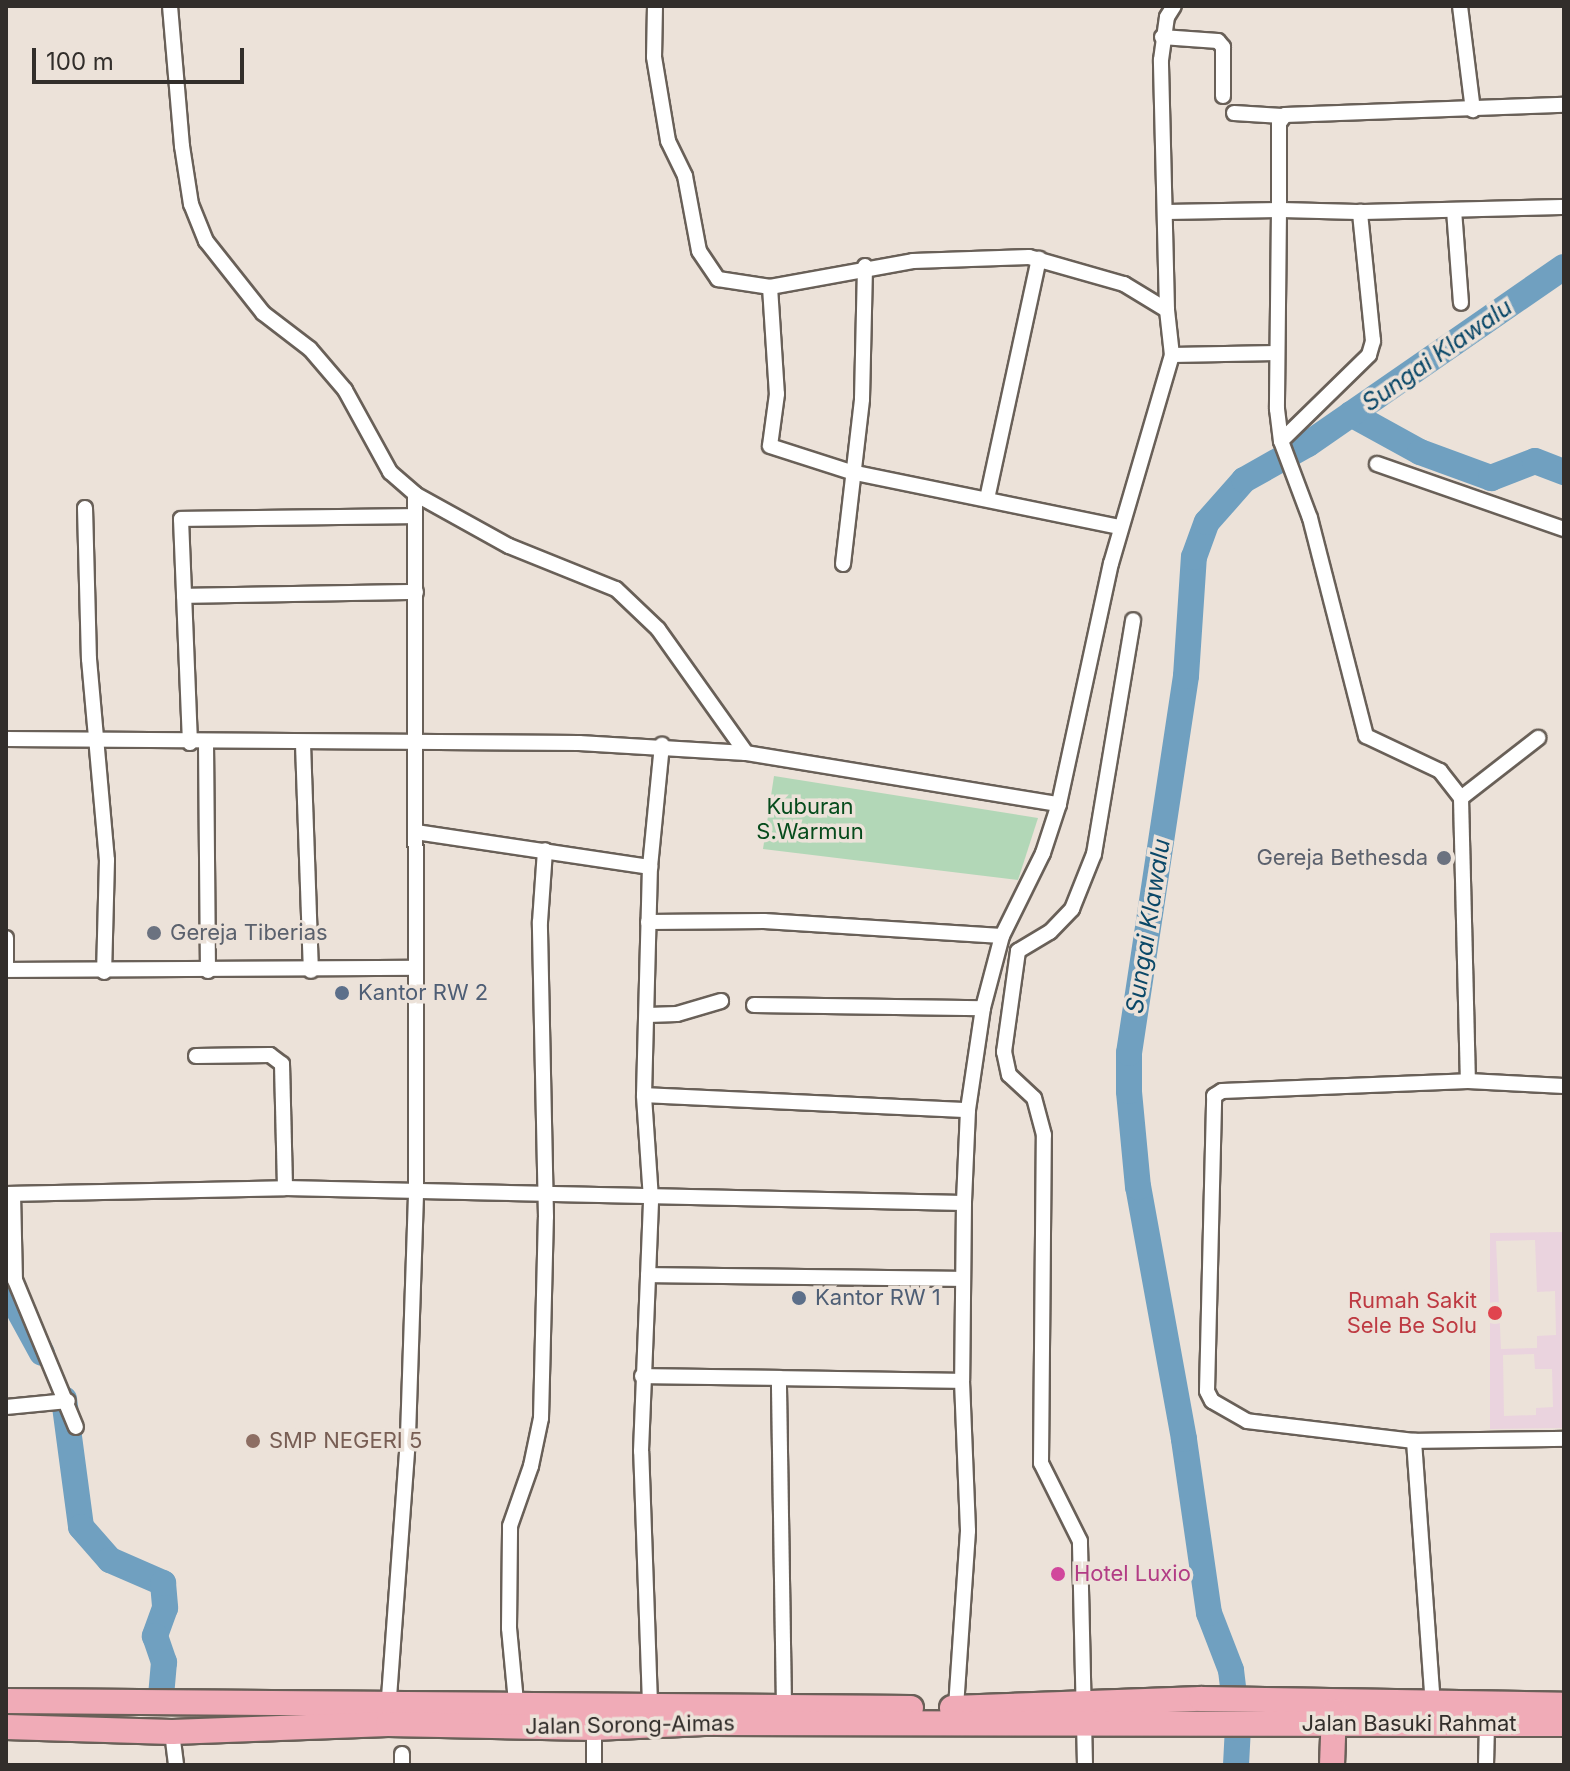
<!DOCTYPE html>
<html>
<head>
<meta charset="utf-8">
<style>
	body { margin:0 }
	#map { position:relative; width:1570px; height:1771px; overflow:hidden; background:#ece2d9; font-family:Inter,sans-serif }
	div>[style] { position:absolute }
	.medical>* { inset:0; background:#ead3de }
	.green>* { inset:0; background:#b2d7b7 }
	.river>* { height:26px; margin:-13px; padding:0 13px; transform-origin:13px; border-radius:13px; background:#70a0c0 }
	.roads { filter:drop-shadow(2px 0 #696058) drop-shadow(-2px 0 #696058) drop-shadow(0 2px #696058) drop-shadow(0 -2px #696058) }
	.minor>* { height:14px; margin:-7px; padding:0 7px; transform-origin:7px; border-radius:7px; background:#fff }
	.trunk>* { height:24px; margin:-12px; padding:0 12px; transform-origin:12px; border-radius:12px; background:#f0abb7 }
	.dots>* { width:22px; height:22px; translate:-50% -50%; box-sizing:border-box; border:4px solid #ece2d9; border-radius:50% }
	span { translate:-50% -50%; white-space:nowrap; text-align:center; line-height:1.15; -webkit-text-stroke:7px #ece2d9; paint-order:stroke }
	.park-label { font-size:22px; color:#064b1c }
	.worship-label { font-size:22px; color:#5b616d }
	.right { translate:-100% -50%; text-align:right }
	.left { translate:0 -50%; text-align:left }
	.service-label { font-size:22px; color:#4e5e75 }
	.health-label { font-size:22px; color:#be3a42 }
	.education-label { font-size:22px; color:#785e54 }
	.hotel-label { font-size:22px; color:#b23c85 }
	.street-label { font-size:22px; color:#322e2b }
	.water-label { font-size:24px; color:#0b4868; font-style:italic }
	.frame { position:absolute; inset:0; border:8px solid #322e2b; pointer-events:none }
	.scale { position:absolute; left:32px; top:48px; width:212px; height:36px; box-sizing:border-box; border:4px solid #322e2b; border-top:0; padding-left:10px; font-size:24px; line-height:28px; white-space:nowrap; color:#322e2b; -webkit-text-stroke:6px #ece2d9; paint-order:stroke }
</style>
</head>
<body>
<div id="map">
	<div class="medical">
		<div style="clip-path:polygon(evenodd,1564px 1232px,1564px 1428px,1490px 1429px,1490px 1233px,1564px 1232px,1535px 1240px,1537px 1292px,1555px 1291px,1556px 1335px,1537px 1336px,1537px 1348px,1501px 1349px,1496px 1241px,1535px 1240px,1564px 1232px,1534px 1354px,1535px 1369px,1552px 1369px,1553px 1407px,1536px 1408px,1536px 1415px,1504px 1416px,1503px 1355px,1534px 1354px)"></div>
	</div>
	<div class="green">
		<div style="clip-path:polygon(774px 776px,1038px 818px,1018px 880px,763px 849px)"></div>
	</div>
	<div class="river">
		<div style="left:1351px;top:414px;width:79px;rotate:28.8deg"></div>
		<div style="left:1420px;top:452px;width:76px;rotate:20.1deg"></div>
		<div style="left:1491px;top:478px;width:47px;rotate:-21.1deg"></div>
		<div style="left:1535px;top:461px;width:31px;rotate:21deg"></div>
		<div style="left:6px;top:1287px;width:75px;rotate:61.4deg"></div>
		<div style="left:64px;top:1399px;width:129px;rotate:82.4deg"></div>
		<div style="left:81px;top:1527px;width:44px;rotate:48.7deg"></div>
		<div style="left:110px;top:1560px;width:58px;rotate:23.5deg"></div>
		<div style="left:163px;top:1583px;width:25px;rotate:85deg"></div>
		<div style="left:165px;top:1608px;width:30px;rotate:110deg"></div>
		<div style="left:155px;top:1636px;width:28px;rotate:71deg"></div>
		<div style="left:164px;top:1662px;width:34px;rotate:95deg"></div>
		<div style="left:1236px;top:1765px;width:37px;rotate:-87deg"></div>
		<div style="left:1238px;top:1728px;width:58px;rotate:-96.9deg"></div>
		<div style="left:1231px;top:1670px;width:61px;rotate:-111.1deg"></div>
		<div style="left:1209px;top:1613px;width:176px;rotate:-98.2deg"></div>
		<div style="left:1184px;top:1439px;width:256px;rotate:-100.3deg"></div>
		<div style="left:1138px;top:1187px;width:96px;rotate:-95.4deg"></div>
		<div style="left:1129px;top:1091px;width:38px;rotate:-90deg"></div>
		<div style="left:1129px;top:1053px;width:381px;rotate:-81.4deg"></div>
		<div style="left:1186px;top:676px;width:119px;rotate:-86.2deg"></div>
		<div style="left:1194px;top:557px;width:37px;rotate:-70deg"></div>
		<div style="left:1207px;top:522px;width:56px;rotate:-48.6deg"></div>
		<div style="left:1244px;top:480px;width:73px;rotate:-29.4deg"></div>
		<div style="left:1308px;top:444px;width:311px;rotate:-34.7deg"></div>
	</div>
	<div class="roads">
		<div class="minor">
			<div style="left:170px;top:6px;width:141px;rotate:85.1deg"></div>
			<div style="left:182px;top:146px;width:59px;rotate:81.2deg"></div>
			<div style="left:191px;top:204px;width:40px;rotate:68deg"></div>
			<div style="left:206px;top:241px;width:92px;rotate:51.6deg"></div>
			<div style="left:263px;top:313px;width:59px;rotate:37.5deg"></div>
			<div style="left:310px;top:349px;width:54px;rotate:49.5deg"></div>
			<div style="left:345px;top:390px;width:94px;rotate:61.2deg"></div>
			<div style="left:390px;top:472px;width:33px;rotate:41deg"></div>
			<div style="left:415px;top:494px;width:107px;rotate:29deg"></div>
			<div style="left:509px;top:546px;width:115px;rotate:21.9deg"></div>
			<div style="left:616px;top:589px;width:58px;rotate:43.6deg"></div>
			<div style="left:658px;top:629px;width:152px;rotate:54.6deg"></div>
			<div style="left:746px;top:753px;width:317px;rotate:9.3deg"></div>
			<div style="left:655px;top:6px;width:51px;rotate:91.1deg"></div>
			<div style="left:654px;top:57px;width:85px;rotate:80.5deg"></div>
			<div style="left:668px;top:141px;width:39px;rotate:64deg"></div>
			<div style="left:685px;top:176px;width:76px;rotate:79.4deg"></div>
			<div style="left:699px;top:251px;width:34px;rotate:56deg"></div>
			<div style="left:718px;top:279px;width:53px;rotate:8.7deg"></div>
			<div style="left:770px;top:287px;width:145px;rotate:-10.3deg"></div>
			<div style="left:913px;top:261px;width:116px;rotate:-2deg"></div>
			<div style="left:1029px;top:257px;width:99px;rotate:15.9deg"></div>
			<div style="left:1124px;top:284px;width:50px;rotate:31.2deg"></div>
			<div style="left:1167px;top:310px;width:45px;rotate:83.7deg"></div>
			<div style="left:1172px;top:355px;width:217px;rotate:106.3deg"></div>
			<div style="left:1111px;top:563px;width:247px;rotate:102.2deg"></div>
			<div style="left:1059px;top:804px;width:52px;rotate:108.1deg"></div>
			<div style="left:1043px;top:853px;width:93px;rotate:116.3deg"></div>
			<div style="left:1002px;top:936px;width:74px;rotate:104.8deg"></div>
			<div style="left:983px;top:1008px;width:103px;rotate:98.4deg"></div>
			<div style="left:968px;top:1110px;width:93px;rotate:92.5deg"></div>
			<div style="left:964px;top:1203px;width:178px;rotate:90.6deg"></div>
			<div style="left:962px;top:1381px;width:150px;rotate:87.7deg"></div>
			<div style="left:968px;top:1531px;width:177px;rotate:93.9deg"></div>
			<div style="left:1460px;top:6px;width:105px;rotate:82.9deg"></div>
			<div style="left:1162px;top:37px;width:56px;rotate:4.1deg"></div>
			<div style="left:1218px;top:41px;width:8px;rotate:50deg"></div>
			<div style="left:1223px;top:47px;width:49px;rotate:90deg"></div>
			<div style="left:1234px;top:113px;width:48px;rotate:3.6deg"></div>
			<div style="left:1454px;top:210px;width:93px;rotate:85.7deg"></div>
			<div style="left:1166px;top:212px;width:113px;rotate:-1deg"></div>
			<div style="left:1279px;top:210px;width:87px;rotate:-90deg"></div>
			<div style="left:1279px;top:123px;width:10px;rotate:-53deg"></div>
			<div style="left:1285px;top:115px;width:279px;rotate:-2.1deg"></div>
			<div style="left:1360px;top:212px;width:204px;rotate:-1.4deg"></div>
			<div style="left:770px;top:287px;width:107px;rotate:86.3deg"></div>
			<div style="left:777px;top:394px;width:52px;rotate:97.7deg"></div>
			<div style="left:770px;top:446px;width:85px;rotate:17.8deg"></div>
			<div style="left:851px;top:472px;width:275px;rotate:11.6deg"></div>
			<div style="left:1167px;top:310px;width:250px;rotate:-91.4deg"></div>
			<div style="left:1161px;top:60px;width:43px;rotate:-82.1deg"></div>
			<div style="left:1167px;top:17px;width:13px;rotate:-58deg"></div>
			<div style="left:1172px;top:355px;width:105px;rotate:-1.1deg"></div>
			<div style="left:1281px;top:441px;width:123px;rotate:-44.3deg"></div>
			<div style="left:1369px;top:355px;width:15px;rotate:-74deg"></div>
			<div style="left:1373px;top:341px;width:130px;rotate:-95.8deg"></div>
			<div style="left:1360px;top:212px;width:81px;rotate:-178.6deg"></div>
			<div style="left:1279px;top:210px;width:199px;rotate:90.6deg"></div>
			<div style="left:1277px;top:409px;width:32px;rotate:83deg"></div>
			<div style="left:1281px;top:441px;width:82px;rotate:69.4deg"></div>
			<div style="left:1310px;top:518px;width:225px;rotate:75.6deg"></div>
			<div style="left:1366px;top:736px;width:82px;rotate:25.3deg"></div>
			<div style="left:1440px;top:771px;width:34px;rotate:52deg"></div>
			<div style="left:1461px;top:798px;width:283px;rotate:88.6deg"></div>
			<div style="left:1377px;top:464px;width:198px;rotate:19.2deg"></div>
			<div style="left:987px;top:499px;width:246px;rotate:-77.8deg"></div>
			<div style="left:85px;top:508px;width:151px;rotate:88.5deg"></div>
			<div style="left:89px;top:659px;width:202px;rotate:84.9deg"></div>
			<div style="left:107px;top:860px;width:112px;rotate:91.5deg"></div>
			<div style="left:843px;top:564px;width:166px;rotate:-83.4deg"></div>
			<div style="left:862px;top:399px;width:133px;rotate:-88.7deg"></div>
			<div style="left:184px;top:596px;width:232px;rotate:-1deg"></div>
			<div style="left:6px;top:739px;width:573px;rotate:0.4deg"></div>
			<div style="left:579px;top:743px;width:167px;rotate:3.4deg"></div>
			<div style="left:190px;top:743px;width:224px;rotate:-92.3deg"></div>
			<div style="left:181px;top:519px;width:234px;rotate:-0.7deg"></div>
			<div style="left:206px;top:743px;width:228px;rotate:89.5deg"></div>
			<div style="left:303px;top:744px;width:227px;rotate:88deg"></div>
			<div style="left:1461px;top:798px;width:98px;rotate:-37.9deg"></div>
			<div style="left:416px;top:832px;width:237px;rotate:8.5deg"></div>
			<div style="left:648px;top:922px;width:116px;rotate:-0.5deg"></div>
			<div style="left:764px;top:921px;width:238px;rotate:3.6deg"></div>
			<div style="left:6px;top:938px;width:28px;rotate:90deg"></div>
			<div style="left:6px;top:970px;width:410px;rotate:-0.3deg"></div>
			<div style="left:754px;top:1005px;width:229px;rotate:0.8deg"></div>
			<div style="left:648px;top:1015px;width:29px;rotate:-2deg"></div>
			<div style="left:677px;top:1014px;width:46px;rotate:-16.5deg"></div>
			<div style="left:196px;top:1056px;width:74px;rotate:-0.8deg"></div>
			<div style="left:270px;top:1055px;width:15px;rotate:37deg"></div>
			<div style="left:282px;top:1064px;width:124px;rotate:88.6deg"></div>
			<div style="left:644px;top:1095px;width:324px;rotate:2.7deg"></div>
			<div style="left:6px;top:1194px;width:279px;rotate:-1.2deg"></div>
			<div style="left:285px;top:1188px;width:679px;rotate:1.27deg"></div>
			<div style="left:13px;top:1194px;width:86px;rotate:88.7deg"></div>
			<div style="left:15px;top:1280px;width:159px;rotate:67.5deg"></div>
			<div style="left:648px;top:1275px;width:315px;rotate:0.7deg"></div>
			<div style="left:642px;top:1376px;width:137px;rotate:0.8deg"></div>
			<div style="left:6px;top:1407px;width:62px;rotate:-5.5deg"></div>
			<div style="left:1414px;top:1441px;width:168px;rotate:-173.2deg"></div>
			<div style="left:1247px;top:1421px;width:40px;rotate:-150.3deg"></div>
			<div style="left:1212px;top:1401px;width:11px;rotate:-117deg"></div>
			<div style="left:1207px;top:1391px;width:295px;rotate:-88.6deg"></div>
			<div style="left:1214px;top:1096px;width:9px;rotate:-32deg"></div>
			<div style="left:1222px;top:1091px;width:246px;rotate:-2.3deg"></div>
			<div style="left:1468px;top:1081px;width:96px;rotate:3deg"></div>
			<div style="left:516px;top:1702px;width:74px;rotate:-95.4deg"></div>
			<div style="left:509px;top:1628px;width:102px;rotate:-89.4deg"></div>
			<div style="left:510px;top:1526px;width:64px;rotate:-70.7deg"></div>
			<div style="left:531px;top:1466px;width:49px;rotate:-78.2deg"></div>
			<div style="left:541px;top:1418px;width:201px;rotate:-88.6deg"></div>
			<div style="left:546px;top:1217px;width:295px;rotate:-91.2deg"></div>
			<div style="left:540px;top:922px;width:72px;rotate:-86deg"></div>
			<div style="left:650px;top:1704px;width:253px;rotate:-92deg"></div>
			<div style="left:641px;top:1451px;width:252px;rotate:-87.7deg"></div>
			<div style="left:651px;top:1199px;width:104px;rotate:-93.9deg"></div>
			<div style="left:644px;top:1095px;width:228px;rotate:-88.5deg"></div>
			<div style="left:650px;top:867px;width:123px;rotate:-84.4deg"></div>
			<div style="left:784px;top:1706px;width:328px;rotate:-90.9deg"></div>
			<div style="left:779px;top:1378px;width:183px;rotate:0.9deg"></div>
			<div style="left:1433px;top:1706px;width:266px;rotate:-94.1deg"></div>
			<div style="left:1414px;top:1441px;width:150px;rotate:-0.8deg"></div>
			<div style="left:388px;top:1711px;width:276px;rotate:-85.8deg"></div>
			<div style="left:408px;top:1436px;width:242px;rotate:-88.1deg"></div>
			<div style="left:416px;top:1194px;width:700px;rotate:-90.08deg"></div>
			<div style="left:172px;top:1732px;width:33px;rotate:83deg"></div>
			<div style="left:402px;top:1754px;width:11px;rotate:90deg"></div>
			<div style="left:594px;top:1765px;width:37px;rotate:-90deg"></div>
			<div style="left:1085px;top:1765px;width:224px;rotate:-91.3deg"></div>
			<div style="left:1080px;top:1541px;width:87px;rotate:-116.6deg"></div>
			<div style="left:1041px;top:1463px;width:328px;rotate:-89.5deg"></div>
			<div style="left:1044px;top:1135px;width:38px;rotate:-105deg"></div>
			<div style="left:1034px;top:1098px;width:34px;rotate:-137deg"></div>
			<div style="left:1009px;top:1075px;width:24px;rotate:-102deg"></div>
			<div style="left:1004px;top:1052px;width:102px;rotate:-82.1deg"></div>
			<div style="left:1018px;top:951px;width:37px;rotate:-31deg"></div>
			<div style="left:1050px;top:932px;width:32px;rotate:-46deg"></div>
			<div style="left:1072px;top:909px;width:59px;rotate:-68.2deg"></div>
			<div style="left:1094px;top:854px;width:237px;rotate:-80.5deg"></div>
			<div style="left:1486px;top:1765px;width:41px;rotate:-88.6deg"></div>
		</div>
		<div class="trunk">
			<div style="left:6px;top:1701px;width:905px;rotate:0.44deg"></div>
			<div style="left:952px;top:1708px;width:249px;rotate:-2.1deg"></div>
			<div style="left:1201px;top:1699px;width:363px;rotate:0.9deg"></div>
			<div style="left:6px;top:1727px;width:166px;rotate:1.7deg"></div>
			<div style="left:172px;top:1732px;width:216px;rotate:-2.1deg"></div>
			<div style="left:388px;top:1724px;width:206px;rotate:1.1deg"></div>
			<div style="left:594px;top:1728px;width:110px;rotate:-2.6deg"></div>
			<div style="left:704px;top:1723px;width:860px;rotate:0.07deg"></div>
			<div style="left:1332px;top:1765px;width:54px;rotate:-87.9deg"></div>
		</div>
	</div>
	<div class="dots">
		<div style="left:1444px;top:858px;background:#6b7280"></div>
		<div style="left:154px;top:933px;background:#6b7280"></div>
		<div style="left:342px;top:993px;background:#5c6f8a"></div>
		<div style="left:799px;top:1298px;background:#5c6f8a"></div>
		<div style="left:1495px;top:1313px;background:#e0444e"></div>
		<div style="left:253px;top:1441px;background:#8d6e63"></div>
		<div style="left:1058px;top:1574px;background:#d1479c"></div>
	</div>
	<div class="park-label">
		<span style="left:810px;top:819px">Kuburan<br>S.Warmun</span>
	</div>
	<div class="worship-label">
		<span class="right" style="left:1428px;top:858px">Gereja Bethesda</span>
		<span class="left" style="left:170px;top:933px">Gereja Tiberias</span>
	</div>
	<div class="service-label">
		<span class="left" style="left:358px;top:993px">Kantor RW 2</span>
		<span class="left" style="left:815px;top:1298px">Kantor RW 1</span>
	</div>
	<div class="health-label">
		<span class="right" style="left:1477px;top:1313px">Rumah Sakit<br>Sele Be Solu</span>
	</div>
	<div class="education-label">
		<span class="left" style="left:269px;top:1441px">SMP NEGERI 5</span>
	</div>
	<div class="hotel-label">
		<span class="left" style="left:1074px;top:1574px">Hotel Luxio</span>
	</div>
	<div class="street-label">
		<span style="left:1409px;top:1724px">Jalan Basuki Rahmat</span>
		<span style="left:630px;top:1725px;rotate:-1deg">Jalan Sorong-Aimas</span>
	</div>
	<div class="water-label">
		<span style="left:1437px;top:355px;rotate:-35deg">Sungai Klawalu</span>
		<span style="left:1148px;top:926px;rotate:-81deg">Sungai Klawalu</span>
	</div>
	<div class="frame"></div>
	<div class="scale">100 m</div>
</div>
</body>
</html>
